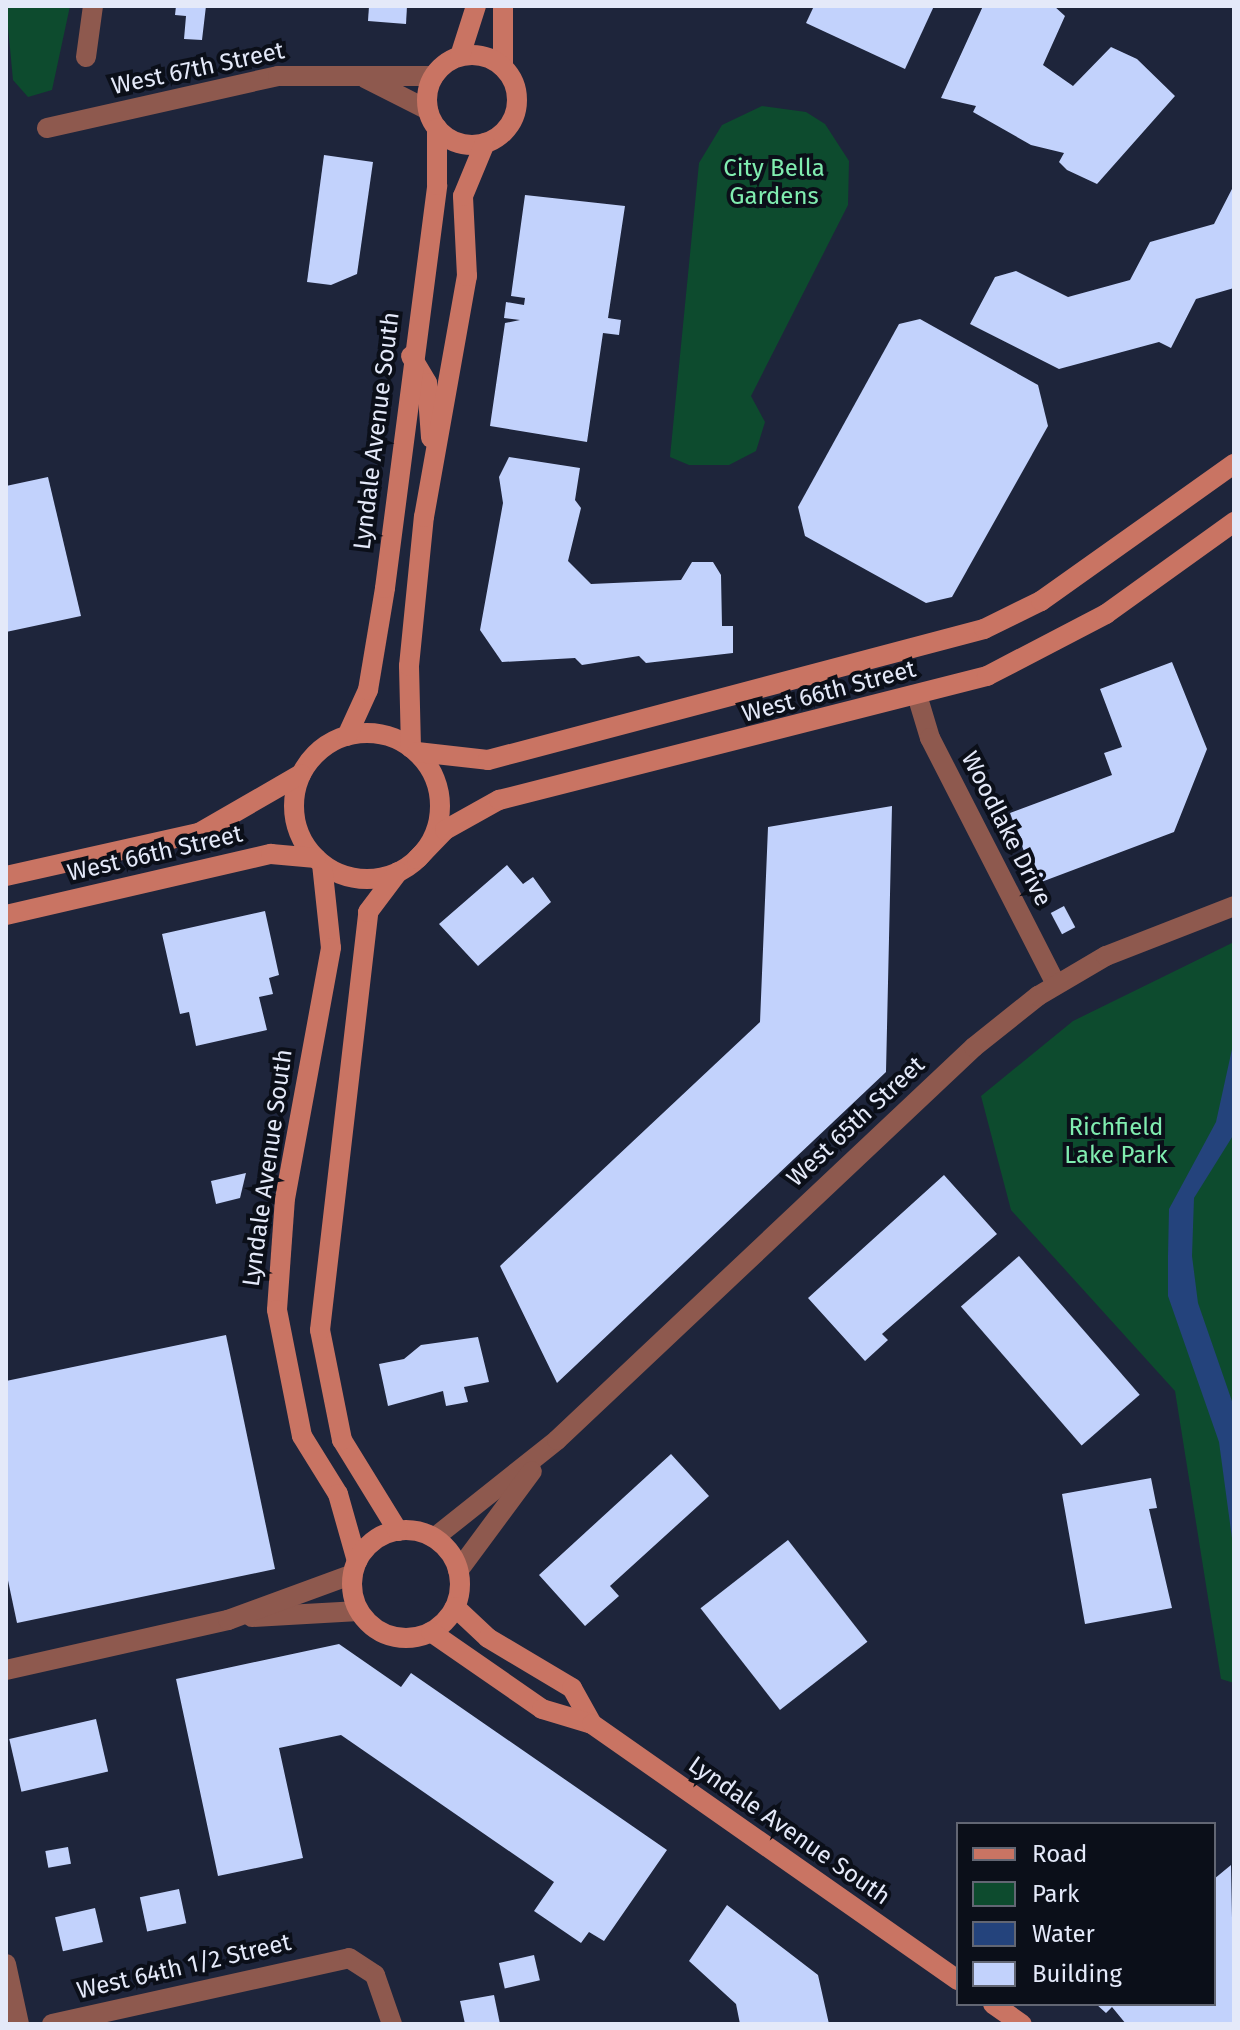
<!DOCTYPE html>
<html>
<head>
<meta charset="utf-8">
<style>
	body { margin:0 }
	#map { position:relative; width:1240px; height:2030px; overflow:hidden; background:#1e253b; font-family:"Fira Sans",sans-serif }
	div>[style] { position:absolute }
	.green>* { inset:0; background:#0d4b2e }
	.water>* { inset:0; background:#24437c }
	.building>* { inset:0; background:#c2d2fc; transform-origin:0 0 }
	.minor>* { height:20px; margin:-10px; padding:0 10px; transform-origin:10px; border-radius:10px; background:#8e594e }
	.tertiary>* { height:20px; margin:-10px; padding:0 10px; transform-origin:10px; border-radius:10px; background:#8e594e }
	.secondary>* { height:20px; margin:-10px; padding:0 10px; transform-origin:10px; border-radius:10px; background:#c97463 }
	.secondary>.ring { margin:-10px; padding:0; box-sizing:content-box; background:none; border:20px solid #c97463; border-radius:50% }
	span { translate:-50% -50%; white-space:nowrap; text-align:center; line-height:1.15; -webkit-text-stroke:8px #0b0f19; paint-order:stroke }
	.street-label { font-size:24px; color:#e4e9f9 }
	.park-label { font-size:24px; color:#80edb0 }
	.frame { position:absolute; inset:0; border:8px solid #e4e9f9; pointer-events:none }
	.legend { position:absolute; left:956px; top:1822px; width:260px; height:184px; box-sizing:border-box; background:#0b0f19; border:2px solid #626673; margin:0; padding:10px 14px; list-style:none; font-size:24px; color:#e4e9f9 }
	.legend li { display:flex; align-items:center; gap:16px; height:40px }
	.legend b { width:40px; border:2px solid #626673 }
</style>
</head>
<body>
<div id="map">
	<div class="green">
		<div style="clip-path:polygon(6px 6px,70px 6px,52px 90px,28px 97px,13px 80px)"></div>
		<div style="clip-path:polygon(762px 106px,806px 112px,825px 124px,849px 161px,848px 205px,751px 396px,765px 422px,756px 451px,729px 465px,689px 465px,670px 457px,699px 163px,722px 125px)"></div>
		<div style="clip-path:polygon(1234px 942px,1234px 1683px,1221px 1679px,1175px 1391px,1011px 1210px,981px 1096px,1073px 1021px)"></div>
	</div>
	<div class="water">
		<div style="clip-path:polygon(1234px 1040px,1234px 1134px,1194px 1198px,1192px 1256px,1198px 1303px,1234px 1407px,1234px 1553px,1219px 1442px,1168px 1296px,1168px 1256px,1169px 1209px,1216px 1122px)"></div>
	</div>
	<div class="building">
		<div style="clip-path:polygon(176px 6px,206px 6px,202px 40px,184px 39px,186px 16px,175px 15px)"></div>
		<div style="clip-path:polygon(369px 6px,407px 6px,406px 24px,368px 21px)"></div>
		<div style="clip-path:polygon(814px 6px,934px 6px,905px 69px,806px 23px)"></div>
		<div style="clip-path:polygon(983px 6px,1054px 6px,1065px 16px,1043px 65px,1073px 86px,1111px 47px,1137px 59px,1175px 96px,1097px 184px,1067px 170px,1059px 162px,1064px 153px,1031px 145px,973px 112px,976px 106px,941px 98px)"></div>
		<div style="clip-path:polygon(324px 155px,373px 162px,357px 274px,331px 285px,307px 282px)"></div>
		<div style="clip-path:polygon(1234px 185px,1234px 288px,1196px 299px,1171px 348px,1159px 342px,1059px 369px,970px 324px,995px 277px,1016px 271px,1068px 297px,1130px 280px,1150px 242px,1214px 224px)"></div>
		<div style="clip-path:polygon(525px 195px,625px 206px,608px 318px,621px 320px,619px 335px,603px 333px,587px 442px,490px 426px,505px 323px,520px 320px,504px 318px,506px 302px,524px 305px,525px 298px,511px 296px)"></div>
		<div style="clip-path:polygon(920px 319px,1038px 385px,1048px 426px,952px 597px,926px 603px,805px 536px,798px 507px,899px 324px)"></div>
		<div style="clip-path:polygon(509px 457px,580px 468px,575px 500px,581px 508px,568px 561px,591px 584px,681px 580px,692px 562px,713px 562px,721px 575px,722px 626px,733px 626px,733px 653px,646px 663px,639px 656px,582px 665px,575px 658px,502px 662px,480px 630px,503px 503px,499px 477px)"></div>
		<div style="clip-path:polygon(48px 477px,81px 616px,6px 632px,6px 486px)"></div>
		<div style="clip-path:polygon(1172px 662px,1207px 749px,1174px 832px,1036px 884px,1010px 813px,1112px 775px,1104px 753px,1122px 747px,1100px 689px)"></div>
		<div style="clip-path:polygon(892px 806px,886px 1072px,557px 1383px,500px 1266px,760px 1022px,768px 827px)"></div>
		<div style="clip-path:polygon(507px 865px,523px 884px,533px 877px,551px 902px,478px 966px,439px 924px)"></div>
		<div style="left:1064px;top:906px;width:24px;height:15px;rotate:62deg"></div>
		<div style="clip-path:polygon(265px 911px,279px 975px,269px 978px,273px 994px,259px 997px,267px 1030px,196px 1046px,189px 1012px,180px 1014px,162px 934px)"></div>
		<div style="clip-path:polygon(246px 1173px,240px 1198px,216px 1204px,211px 1181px)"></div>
		<div style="clip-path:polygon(944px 1175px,997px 1234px,882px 1334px,888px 1340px,865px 1361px,808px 1298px)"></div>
		<div style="left:1019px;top:1256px;width:184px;height:77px;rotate:49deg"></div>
		<div style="clip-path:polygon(226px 1335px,275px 1569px,17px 1623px,6px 1571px,6px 1381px)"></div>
		<div style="clip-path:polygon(478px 1337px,489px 1382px,464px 1387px,468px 1402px,446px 1406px,443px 1391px,388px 1406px,379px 1364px,404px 1359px,421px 1345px)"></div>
		<div style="clip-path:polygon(671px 1454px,709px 1496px,610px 1586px,619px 1596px,585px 1626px,539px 1575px)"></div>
		<div style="clip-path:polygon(1151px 1478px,1157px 1508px,1149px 1509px,1172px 1608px,1085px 1624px,1062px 1494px)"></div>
		<div style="left:788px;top:1540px;width:129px;height:111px;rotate:52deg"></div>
		<div style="clip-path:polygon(339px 1644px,401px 1687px,411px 1673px,667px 1850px,604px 1941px,589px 1932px,581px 1943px,534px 1911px,554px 1882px,341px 1735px,279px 1748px,303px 1858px,218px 1876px,176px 1679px)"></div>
		<div style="left:96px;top:1719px;width:54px;height:89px;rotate:77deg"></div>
		<div style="left:68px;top:1847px;width:17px;height:23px;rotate:80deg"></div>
		<div style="clip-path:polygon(1231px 1865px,1234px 2024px,1126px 2024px,1112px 2007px,1106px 2013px,1096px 2004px,1214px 2004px,1214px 1879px)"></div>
		<div style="left:179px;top:1889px;width:35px;height:40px;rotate:78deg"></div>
		<div style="clip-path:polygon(727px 1905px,818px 1975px,829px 2024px,740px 2024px,736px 2004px,689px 1961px)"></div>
		<div style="left:95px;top:1908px;width:35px;height:41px;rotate:77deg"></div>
		<div style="left:534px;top:1955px;width:26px;height:36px;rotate:77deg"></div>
		<div style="clip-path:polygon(494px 1995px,500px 2024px,465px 2024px,460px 2001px)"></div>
	</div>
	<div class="minor">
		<div style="left:86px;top:57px;width:51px;rotate:-82.2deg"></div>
		<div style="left:365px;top:78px;width:71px;rotate:26.9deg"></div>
		<div style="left:47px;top:128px;width:237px;rotate:-12.7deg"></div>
		<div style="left:278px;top:76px;width:156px"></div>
		<div style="left:917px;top:695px;width:45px;rotate:73.2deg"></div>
		<div style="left:930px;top:738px;width:276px;rotate:62.9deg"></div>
		<div style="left:6px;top:1964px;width:61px;rotate:77.8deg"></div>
		<div style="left:52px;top:2024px;width:304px;rotate:-12.5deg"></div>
		<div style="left:349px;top:1958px;width:31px;rotate:33deg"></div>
		<div style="left:375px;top:1975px;width:52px;rotate:70.9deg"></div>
	</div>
	<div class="tertiary">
		<div style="left:434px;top:1538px;width:157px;rotate:-38.5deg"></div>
		<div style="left:557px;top:1440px;width:573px;rotate:-43.3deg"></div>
		<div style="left:974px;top:1047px;width:82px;rotate:-38.6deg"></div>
		<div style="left:1038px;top:996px;width:79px;rotate:-30.5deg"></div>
		<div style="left:1106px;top:956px;width:137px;rotate:-21.3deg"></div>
		<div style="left:458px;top:1571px;width:124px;rotate:-53.5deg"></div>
		<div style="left:252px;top:1617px;width:107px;rotate:-3.2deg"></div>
		<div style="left:6px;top:1670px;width:228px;rotate:-12.7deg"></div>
		<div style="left:228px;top:1620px;width:133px;rotate:-20.2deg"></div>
	</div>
	<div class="secondary">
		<div style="left:503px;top:6px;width:61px;rotate:90deg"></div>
		<div class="ring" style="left:427px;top:55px;width:70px;height:70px"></div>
		<div style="left:460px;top:56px;width:52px;rotate:-72.3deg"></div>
		<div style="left:411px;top:356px;width:31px;rotate:59deg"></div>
		<div style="left:427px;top:383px;width:55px;rotate:85.8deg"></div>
		<div class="ring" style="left:294px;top:733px;width:126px;height:126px"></div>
		<div style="left:347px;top:736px;width:51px;rotate:-65.5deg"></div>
		<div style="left:368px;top:690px;width:103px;rotate:-80.5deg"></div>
		<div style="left:385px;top:588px;width:406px;rotate:-82.6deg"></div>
		<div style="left:437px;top:185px;width:57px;rotate:-90deg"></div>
		<div style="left:411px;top:748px;width:82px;rotate:-91.4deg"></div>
		<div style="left:409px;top:666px;width:150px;rotate:-84.3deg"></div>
		<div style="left:424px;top:517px;width:245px;rotate:-79.9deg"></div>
		<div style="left:467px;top:276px;width:80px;rotate:-92.9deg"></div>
		<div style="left:463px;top:196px;width:57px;rotate:-67.5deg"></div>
		<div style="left:417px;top:752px;width:71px;rotate:6.4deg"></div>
		<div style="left:488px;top:760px;width:513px;rotate:-14.79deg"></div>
		<div style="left:984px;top:629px;width:64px;rotate:-26.2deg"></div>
		<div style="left:1041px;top:601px;width:237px;rotate:-35.4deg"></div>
		<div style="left:417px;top:859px;width:40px;rotate:-46deg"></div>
		<div style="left:445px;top:830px;width:62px;rotate:-29.1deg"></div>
		<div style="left:499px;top:800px;width:504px;rotate:-14.26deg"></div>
		<div style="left:987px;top:676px;width:134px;rotate:-27.5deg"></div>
		<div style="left:1106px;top:614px;width:158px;rotate:-35.7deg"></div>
		<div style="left:322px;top:864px;width:84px;rotate:83.9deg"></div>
		<div style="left:331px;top:948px;width:254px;rotate:100.4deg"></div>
		<div style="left:285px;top:1198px;width:112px;rotate:94.1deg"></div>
		<div style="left:277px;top:1310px;width:128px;rotate:78.8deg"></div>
		<div style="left:302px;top:1436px;width:68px;rotate:58.2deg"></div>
		<div style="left:338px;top:1494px;width:70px;rotate:74.2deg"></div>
		<div style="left:6px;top:876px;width:198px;rotate:-12.6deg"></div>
		<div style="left:199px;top:833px;width:118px;rotate:-30deg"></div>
		<div style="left:6px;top:915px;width:272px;rotate:-13deg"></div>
		<div style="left:271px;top:854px;width:45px;rotate:5.1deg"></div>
		<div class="ring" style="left:352px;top:1530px;width:88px;height:88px"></div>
		<div style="left:398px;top:1531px;width:107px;rotate:-121.6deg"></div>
		<div style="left:342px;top:1440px;width:112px;rotate:-101.3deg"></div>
		<div style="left:320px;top:1330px;width:421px;rotate:-83.4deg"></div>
		<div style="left:368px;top:912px;width:50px;rotate:-53.1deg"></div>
		<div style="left:455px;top:1607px;width:45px;rotate:43.2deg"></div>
		<div style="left:488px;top:1638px;width:98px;rotate:30.8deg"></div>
		<div style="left:572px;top:1688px;width:41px;rotate:60.9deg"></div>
		<div style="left:431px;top:1632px;width:135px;rotate:34.7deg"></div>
		<div style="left:542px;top:1709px;width:52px;rotate:16.7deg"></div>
		<div style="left:592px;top:1724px;width:447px;rotate:35deg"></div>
		<div style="left:993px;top:2004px;width:35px;rotate:35deg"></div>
	</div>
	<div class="street-label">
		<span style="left:198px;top:69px;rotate:-12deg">West 67th Street</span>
		<span style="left:377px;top:431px;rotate:-83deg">Lyndale Avenue South</span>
		<span style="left:829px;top:692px;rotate:-15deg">West 66th Street</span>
		<span style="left:1006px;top:829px;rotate:63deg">Woodlake Drive</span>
		<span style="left:155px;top:854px;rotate:-13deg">West 66th Street</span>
		<span style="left:856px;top:1122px;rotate:-43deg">West 65th Street</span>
		<span style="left:268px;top:1168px;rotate:-82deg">Lyndale Avenue South</span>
		<span style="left:789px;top:1831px;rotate:35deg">Lyndale Avenue South</span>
		<span style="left:184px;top:1967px;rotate:-13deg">West 64th 1/2 Street</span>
	</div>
	<div class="park-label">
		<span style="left:774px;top:183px">City Bella<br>Gardens</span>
		<span style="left:1116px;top:1142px">Richfield<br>Lake Park</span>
	</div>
	<div class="frame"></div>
	<ul class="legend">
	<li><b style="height:10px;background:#c97463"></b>Road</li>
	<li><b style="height:22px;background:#0d4b2e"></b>Park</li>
	<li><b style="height:22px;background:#24437c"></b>Water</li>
	<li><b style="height:22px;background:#c2d2fc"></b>Building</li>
	</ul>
</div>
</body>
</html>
